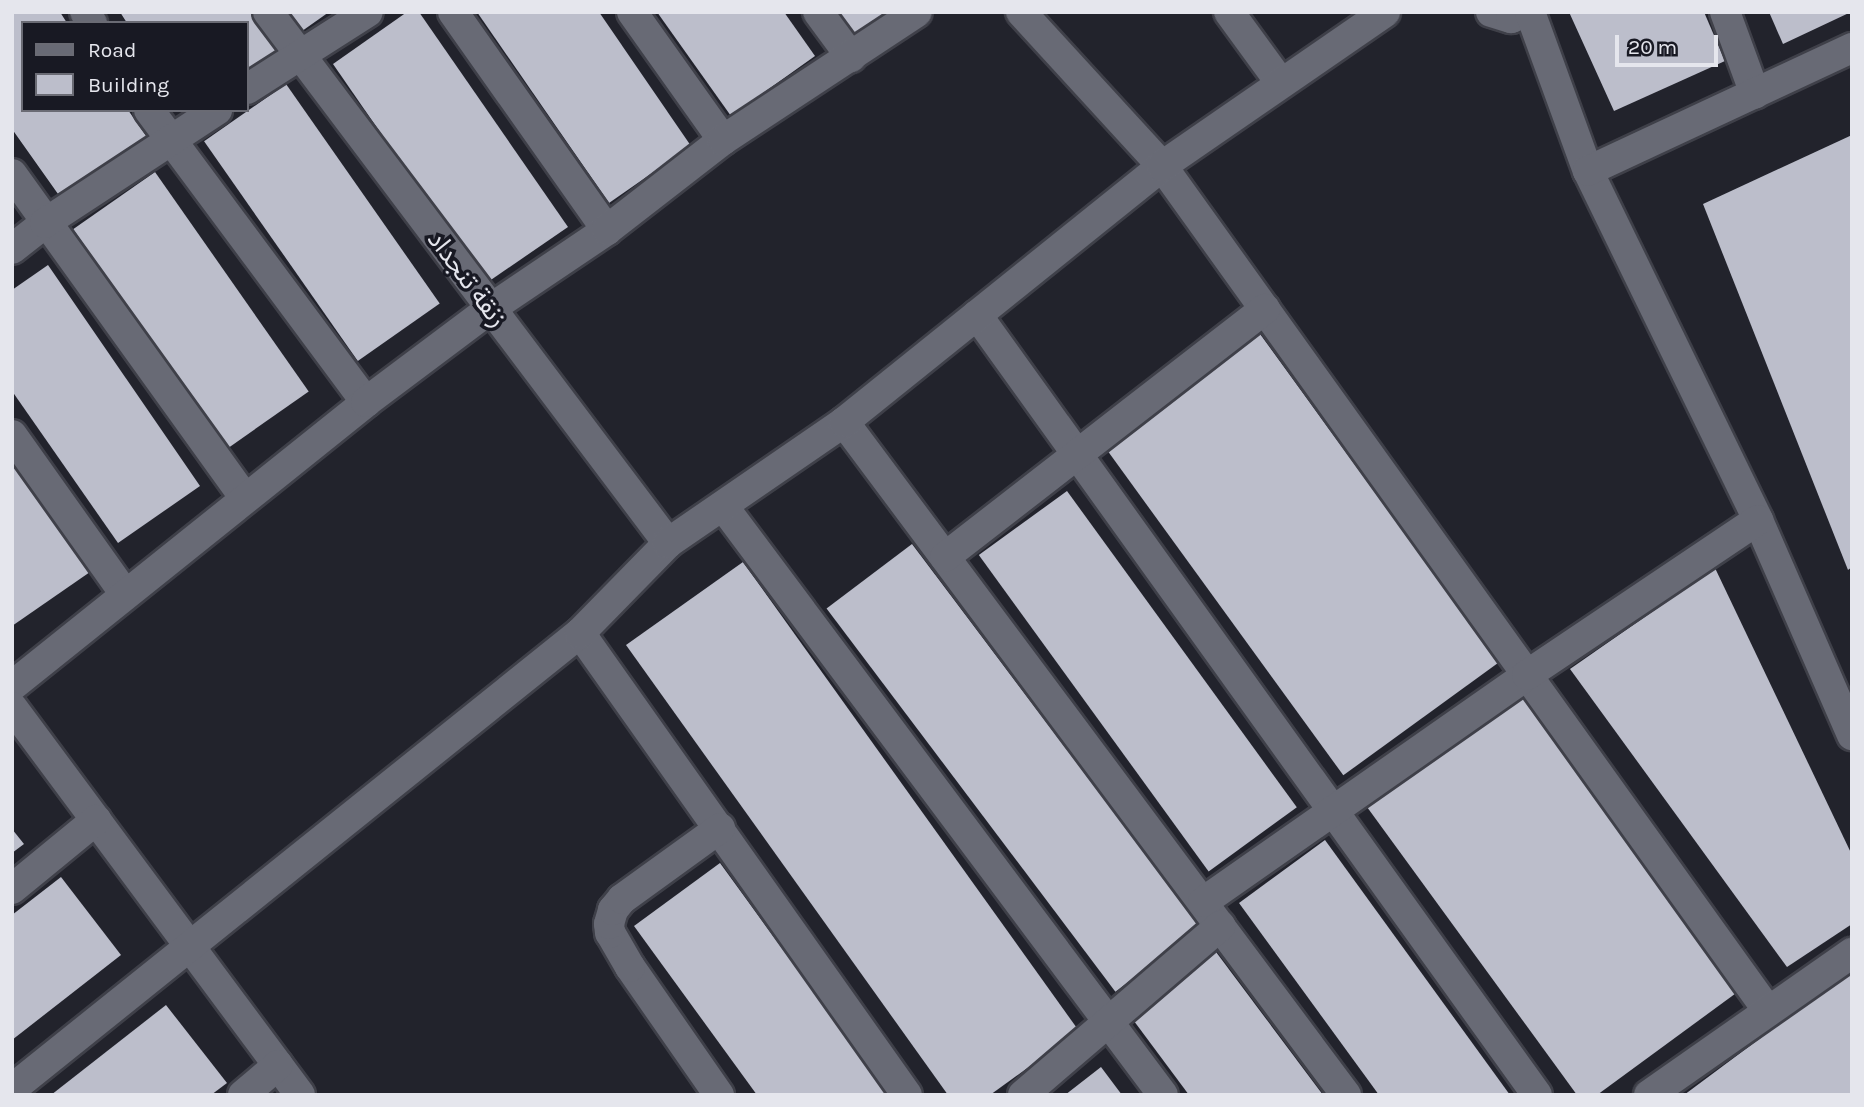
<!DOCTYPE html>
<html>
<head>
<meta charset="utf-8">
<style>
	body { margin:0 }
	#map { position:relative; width:1864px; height:1107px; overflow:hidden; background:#22232c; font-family:Karla,"Noto Sans Arabic",sans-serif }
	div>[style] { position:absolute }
	.building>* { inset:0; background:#bcbecb; transform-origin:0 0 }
	.roads { filter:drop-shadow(2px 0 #3f4049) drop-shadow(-2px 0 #3f4049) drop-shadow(0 2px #3f4049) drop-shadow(0 -2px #3f4049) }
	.street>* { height:30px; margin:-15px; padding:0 15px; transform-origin:15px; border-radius:15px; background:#686a75 }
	span { translate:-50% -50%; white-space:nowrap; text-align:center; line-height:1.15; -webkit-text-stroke:7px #181923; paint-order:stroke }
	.street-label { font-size:26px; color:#e5e6ed }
	.frame { position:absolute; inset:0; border:14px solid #e5e6ed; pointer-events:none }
	.legend { position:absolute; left:21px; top:21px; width:228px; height:91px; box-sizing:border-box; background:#181923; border:2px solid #6a6b74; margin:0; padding:9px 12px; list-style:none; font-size:21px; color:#e5e6ed }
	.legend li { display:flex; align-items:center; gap:14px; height:35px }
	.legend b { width:35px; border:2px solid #6a6b74 }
	.scale { position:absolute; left:1615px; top:35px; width:103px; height:32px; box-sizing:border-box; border:4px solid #e5e6ed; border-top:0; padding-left:9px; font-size:21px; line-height:24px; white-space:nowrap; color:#e5e6ed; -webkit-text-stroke:5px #181923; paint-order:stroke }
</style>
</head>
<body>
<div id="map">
	<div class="building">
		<div style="clip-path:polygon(12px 12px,60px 12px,67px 23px,23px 23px,23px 110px,128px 110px,149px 140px,63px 201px,12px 129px)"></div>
		<div style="clip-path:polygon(120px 12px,257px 12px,284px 50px,247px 78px,247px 23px,127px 23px)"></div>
		<div style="clip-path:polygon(279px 12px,329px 12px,295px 36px)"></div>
		<div style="clip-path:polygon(407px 12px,419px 12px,568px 227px,485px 284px,333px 64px)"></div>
		<div style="clip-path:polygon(477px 12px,599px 12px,691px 146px,609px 203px)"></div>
		<div style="clip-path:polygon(657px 12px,784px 12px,815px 56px,731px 116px)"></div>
		<div style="clip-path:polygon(835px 12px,897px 12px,856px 41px)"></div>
		<div style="clip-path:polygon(1569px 12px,1704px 12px,1725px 61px,1614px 111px)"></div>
		<div style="clip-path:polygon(1769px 12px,1851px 12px,1783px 44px)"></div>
		<div style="left:286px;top:84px;width:268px;height:100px;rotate:55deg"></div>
		<div style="clip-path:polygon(1852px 135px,1852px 567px,1848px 570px,1703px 204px)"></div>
		<div style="left:155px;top:172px;width:268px;height:100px;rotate:55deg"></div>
		<div style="clip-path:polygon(48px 265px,200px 486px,118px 543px,12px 391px,12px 290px)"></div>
		<div style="left:1260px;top:334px;width:406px;height:192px;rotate:54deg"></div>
		<div style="clip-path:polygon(12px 460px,90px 572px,12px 626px)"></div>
		<div style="left:1067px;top:491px;width:391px;height:109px;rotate:54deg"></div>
		<div style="left:912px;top:544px;width:480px;height:107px;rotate:53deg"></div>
		<div style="clip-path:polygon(743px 562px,1079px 1031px,990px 1095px,948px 1095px,626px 645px)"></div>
		<div style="clip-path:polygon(1715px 568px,1852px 855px,1852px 924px,1787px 967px,1570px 669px)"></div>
		<div style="clip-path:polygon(1525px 690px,1743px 988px,1597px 1095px,1577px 1095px,1367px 807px)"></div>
		<div style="clip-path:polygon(12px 829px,24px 844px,12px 853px)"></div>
		<div style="clip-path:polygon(1325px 840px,1510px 1095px,1379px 1095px,1239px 903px)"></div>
		<div style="clip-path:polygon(720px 863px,889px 1095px,757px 1095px,634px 926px)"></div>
		<div style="clip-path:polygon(61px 877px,121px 955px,12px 1040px,12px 915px)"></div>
		<div style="clip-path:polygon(1216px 952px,1323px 1095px,1189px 1095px,1131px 1017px)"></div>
		<div style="clip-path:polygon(1852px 970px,1852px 1095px,1684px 1095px)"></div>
		<div style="clip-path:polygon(166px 1005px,227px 1083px,211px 1095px,51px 1095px)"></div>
		<div style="clip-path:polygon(1101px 1067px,1122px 1095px,1065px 1095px)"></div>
	</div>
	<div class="roads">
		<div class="street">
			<div style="left:85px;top:12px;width:13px;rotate:58deg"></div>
			<div style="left:268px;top:12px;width:665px;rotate:53.01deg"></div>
			<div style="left:453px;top:12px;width:267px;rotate:54.8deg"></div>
			<div style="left:632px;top:12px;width:157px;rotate:54.6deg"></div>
			<div style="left:818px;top:12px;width:56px;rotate:53.7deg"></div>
			<div style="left:1021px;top:12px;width:209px;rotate:47.5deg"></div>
			<div style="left:1162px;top:166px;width:1040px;rotate:54.35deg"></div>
			<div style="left:1229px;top:12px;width:87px;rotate:53.9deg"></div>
			<div style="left:1491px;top:12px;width:21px;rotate:17deg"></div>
			<div style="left:1511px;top:18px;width:16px;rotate:-22deg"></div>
			<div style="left:1530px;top:12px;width:169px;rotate:70deg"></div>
			<div style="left:1588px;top:171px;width:388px;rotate:64deg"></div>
			<div style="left:1758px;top:520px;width:235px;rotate:66.4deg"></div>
			<div style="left:1725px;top:12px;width:87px;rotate:69.9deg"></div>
			<div style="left:247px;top:89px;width:143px;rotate:-32.5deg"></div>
			<div style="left:149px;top:110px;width:364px;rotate:53.4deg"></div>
			<div style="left:1588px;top:171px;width:291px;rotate:-25deg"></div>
			<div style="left:12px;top:174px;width:398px;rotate:54.3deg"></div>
			<div style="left:12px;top:249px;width:42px;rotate:-38.2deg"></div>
			<div style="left:45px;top:223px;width:206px;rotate:-33.3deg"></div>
			<div style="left:977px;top:315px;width:960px;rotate:54.32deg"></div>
			<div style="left:844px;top:422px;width:840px;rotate:53.28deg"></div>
			<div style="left:12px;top:435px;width:195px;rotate:54.6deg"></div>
			<div style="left:723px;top:506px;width:735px;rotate:53.24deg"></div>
			<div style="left:945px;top:557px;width:405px;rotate:-37.8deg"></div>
			<div style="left:580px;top:633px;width:566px;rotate:54.71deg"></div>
			<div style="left:12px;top:686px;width:454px;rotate:-38.7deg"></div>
			<div style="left:366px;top:402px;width:155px;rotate:-36.9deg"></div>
			<div style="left:490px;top:309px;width:141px;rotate:-34deg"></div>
			<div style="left:607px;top:230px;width:147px;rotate:-37.8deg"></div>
			<div style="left:723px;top:140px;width:232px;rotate:-33.4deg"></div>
			<div style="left:12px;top:707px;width:483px;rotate:53.4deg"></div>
			<div style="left:12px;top:889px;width:109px;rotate:-39.4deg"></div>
			<div style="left:1203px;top:902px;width:396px;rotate:-35deg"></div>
			<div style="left:1527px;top:675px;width:278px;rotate:-33.9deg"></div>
			<div style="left:12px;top:1089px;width:728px;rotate:-38.76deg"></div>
			<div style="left:580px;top:633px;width:126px;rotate:-45.6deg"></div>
			<div style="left:668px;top:543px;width:214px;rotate:-34.5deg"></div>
			<div style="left:844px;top:422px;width:408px;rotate:-38.8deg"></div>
			<div style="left:1162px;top:166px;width:271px;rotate:-34.6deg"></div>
			<div style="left:243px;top:1095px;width:46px;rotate:-40.6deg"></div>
			<div style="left:719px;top:1095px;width:156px;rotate:-124.8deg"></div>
			<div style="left:630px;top:967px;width:39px;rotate:-120deg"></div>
			<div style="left:610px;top:933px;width:9px;rotate:-96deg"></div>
			<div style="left:609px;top:924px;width:15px;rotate:-74deg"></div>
			<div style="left:613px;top:910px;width:14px;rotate:-51deg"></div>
			<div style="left:622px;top:899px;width:121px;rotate:-35.9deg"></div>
			<div style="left:1023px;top:1095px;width:260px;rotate:-40.6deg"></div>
			<div style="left:1649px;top:1095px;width:248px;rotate:-35deg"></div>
		</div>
	</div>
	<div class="street-label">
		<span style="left:467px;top:279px;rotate:53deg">زنقة تنجداد</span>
	</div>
	<div class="frame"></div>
	<ul class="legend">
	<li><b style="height:9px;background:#686a75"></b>Road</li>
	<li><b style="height:19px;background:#bcbecb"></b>Building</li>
	</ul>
	<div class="scale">20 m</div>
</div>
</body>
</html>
